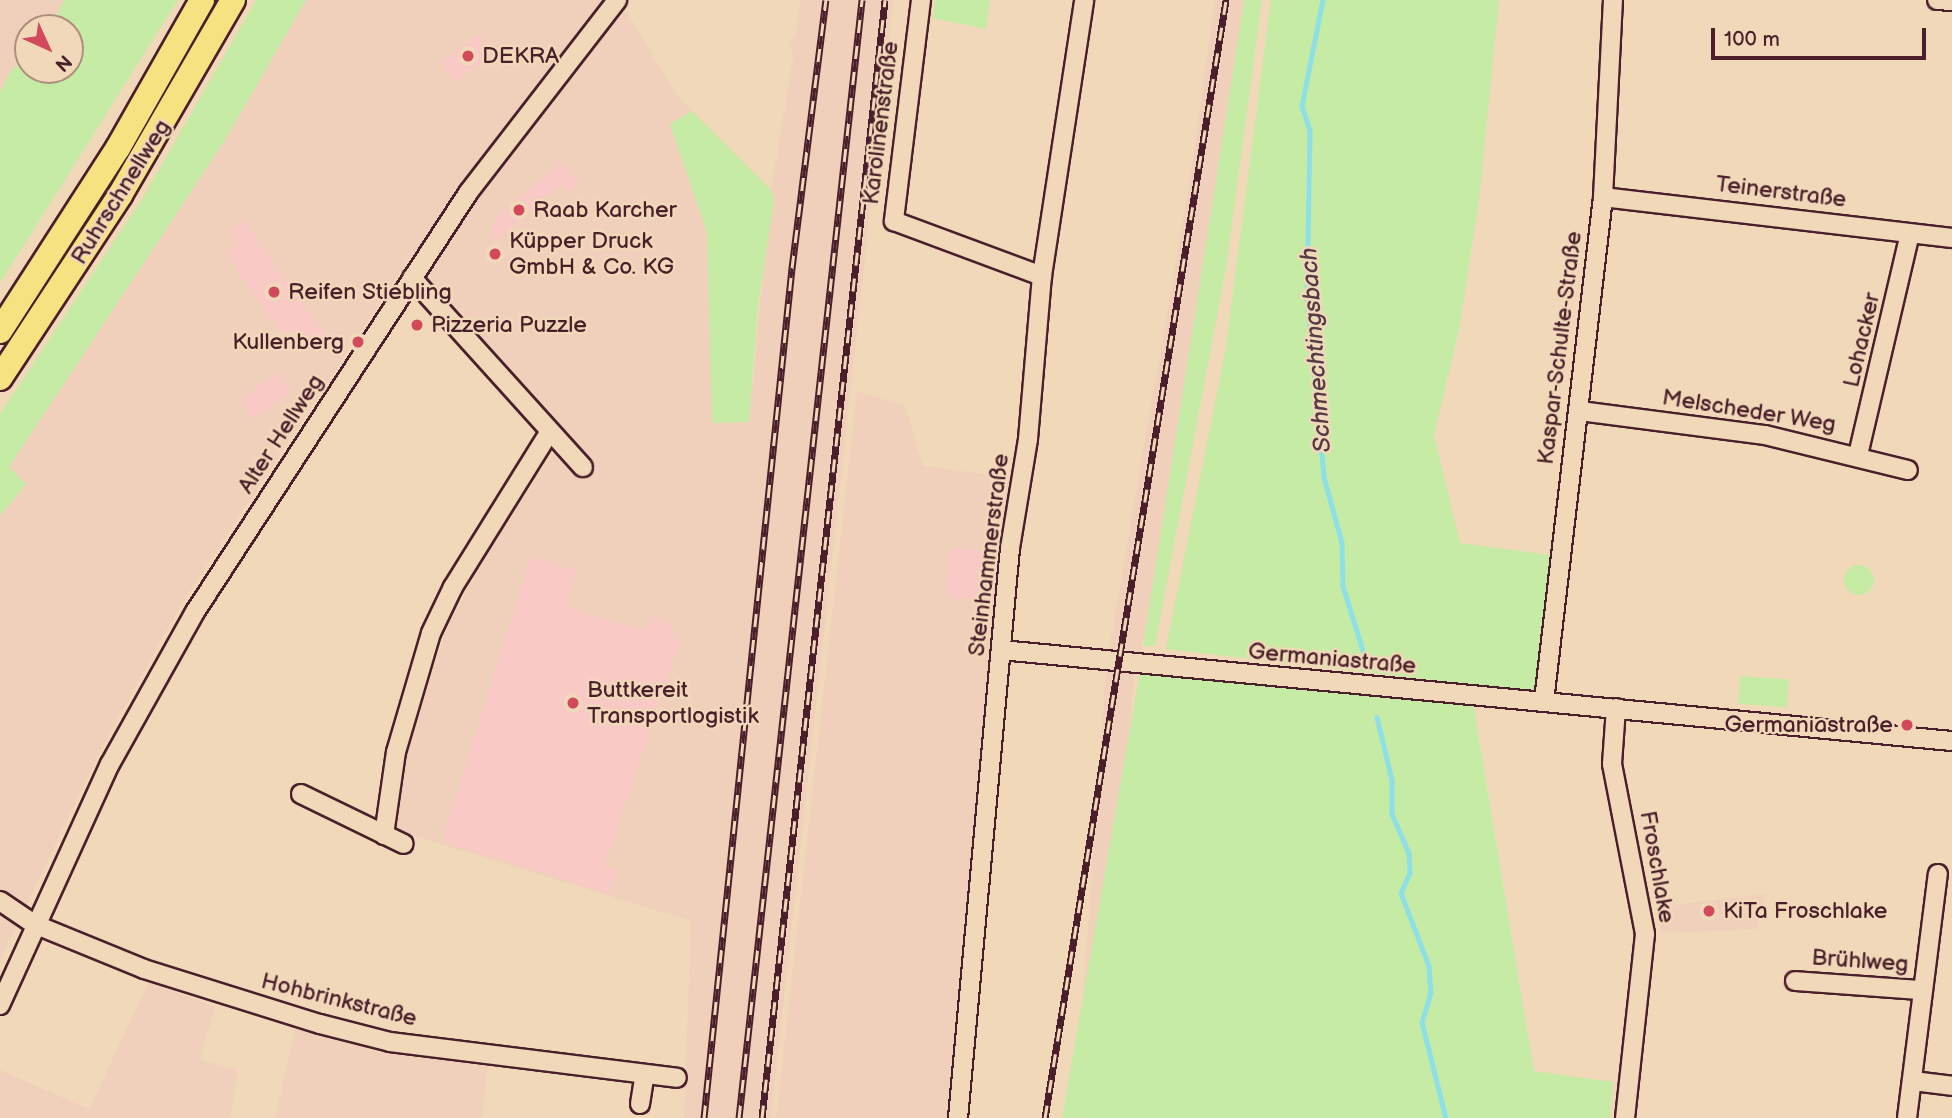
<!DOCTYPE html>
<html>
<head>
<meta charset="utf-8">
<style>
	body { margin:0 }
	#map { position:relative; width:1952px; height:1118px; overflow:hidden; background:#f1d8b9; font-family:"Balsamiq Sans",sans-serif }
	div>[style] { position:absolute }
	.built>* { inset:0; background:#f0d0ba; transform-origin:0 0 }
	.green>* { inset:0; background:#c6eba5; transform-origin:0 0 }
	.round { border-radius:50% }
	.stream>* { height:4.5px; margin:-2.25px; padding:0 2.25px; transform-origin:2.25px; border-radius:2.25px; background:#8ee0e6 }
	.building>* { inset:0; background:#f9c9c5; transform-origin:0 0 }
	.roads { filter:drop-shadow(2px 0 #4a1f2b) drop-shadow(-2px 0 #4a1f2b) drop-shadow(0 2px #4a1f2b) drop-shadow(0 -2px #4a1f2b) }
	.minor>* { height:18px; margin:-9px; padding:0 9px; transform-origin:9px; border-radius:9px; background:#f1d8b9 }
	.highway>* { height:24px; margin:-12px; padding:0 12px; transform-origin:12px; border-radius:12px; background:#f7e281 }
	.rail>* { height:7px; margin-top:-3.5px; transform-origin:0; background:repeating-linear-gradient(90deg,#f1d8b9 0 13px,#4a1f2b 0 26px); box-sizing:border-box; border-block:2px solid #4a1f2b }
	.dots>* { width:19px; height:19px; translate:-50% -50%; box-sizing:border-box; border:4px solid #f1d8b9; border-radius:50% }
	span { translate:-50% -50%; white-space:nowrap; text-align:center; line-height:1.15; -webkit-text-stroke:5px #f1d8b9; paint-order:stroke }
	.poi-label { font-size:23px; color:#4a1f2b }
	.left { translate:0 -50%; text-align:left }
	.right { translate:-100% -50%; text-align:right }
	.street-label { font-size:23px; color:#4a1f2b }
	.water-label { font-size:24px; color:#543c47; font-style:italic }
	.north { position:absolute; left:14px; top:14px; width:70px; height:70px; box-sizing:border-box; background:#f1d8b9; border:2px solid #ae8e80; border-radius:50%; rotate:135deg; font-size:19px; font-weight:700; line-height:28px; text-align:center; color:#4a1f2b }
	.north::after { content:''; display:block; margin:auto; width:24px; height:32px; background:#d1495b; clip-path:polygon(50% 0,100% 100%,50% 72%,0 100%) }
	.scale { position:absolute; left:1711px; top:28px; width:215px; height:32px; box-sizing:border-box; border:4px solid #4a1f2b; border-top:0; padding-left:9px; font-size:21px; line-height:24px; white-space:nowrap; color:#4a1f2b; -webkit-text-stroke:5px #f1d8b9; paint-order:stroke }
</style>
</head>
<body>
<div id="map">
	<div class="built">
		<div style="clip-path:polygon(0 0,72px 0,58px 28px,28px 28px,28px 70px,0 154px)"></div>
		<div style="clip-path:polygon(256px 0,620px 0,676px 94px,692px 111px,671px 124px,707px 233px,712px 423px,749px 421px,771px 190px,793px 58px,789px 42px,796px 35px,800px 0,893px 0,771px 1118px,684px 1118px,691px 921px,395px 830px,407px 752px,447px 627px,492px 545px,567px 433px,410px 257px,179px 608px,101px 749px,0 961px,0 414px,144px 196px)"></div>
		<div style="clip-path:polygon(1215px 0,1244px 0,1183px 410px,1141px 653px,1109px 649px,1189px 187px)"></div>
		<div style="clip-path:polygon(857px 391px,905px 406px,923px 466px,1021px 479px,958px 1118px,776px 1118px)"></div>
		<div style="left:1106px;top:672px;width:28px;height:451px;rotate:4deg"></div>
		<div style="clip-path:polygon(1766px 894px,1757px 929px,1661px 933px,1656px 907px)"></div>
		<div style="clip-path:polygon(149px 982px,215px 1007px,200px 1060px,238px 1070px,230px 1118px,0 1118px,0 1070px,89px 1109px)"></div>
		<div style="clip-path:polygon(295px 1029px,383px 1053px,488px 1065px,482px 1118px,275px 1118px)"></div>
	</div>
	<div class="green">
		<div style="clip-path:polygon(64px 0,178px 0,0 283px,0 92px,11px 71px,28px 57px,28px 70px,70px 70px,70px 28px,50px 28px)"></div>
		<div style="clip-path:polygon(256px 0,306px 0,225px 140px,9px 467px,26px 484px,0 516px,0 414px,144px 196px)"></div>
		<div style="clip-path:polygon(935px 0,990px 0,986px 29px,933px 18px)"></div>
		<div style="clip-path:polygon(1244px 0,1262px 0,1226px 268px,1155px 646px,1143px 646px)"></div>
		<div style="clip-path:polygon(1271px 0,1499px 0,1479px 201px,1459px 330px,1434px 435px,1460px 543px,1557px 556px,1544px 701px,1472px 696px,1534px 1071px,1613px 1082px,1610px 1118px,1062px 1118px,1141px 665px,1438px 692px,1433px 680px,1166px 649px,1225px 353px)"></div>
		<div style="clip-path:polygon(692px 111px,771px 190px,774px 201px,758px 307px,749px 422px,712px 423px,707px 233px,670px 124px)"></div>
		<div class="round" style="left:1844px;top:565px;width:30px;height:30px"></div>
		<div style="left:1740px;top:676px;width:49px;height:28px;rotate:4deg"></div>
	</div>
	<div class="stream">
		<div style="left:1323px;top:0;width:108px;rotate:101.2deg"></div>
		<div style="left:1302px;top:106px;width:25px;rotate:72deg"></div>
		<div style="left:1310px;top:130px;width:169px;rotate:91deg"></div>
		<div style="left:1307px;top:299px;width:179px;rotate:84.5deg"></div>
		<div style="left:1324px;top:477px;width:68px;rotate:74.7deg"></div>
		<div style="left:1342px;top:543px;width:43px;rotate:88.7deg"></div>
		<div style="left:1343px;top:586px;width:71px;rotate:72.8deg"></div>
		<div style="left:1377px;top:717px;width:65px;rotate:76.6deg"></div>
		<div style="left:1392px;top:780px;width:34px;rotate:90deg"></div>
		<div style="left:1392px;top:814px;width:43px;rotate:66.4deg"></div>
		<div style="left:1409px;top:853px;width:20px;rotate:87deg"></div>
		<div style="left:1410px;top:873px;width:22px;rotate:114deg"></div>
		<div style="left:1401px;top:893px;width:78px;rotate:69deg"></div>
		<div style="left:1429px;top:966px;width:27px;rotate:86deg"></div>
		<div style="left:1431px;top:993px;width:30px;rotate:107deg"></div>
		<div style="left:1422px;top:1022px;width:99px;rotate:76deg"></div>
	</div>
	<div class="building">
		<div style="left:480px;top:33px;width:24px;height:50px;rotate:54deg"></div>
		<div style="clip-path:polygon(562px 161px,580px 182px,569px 192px,562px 184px,496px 241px,489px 232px,500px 215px)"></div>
		<div style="clip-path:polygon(244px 220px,328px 339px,318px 348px,310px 348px,297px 331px,282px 333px,225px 253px,239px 243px,229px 230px)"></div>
		<div style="left:278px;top:372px;width:24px;height:47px;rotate:54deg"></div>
		<div style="left:950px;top:548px;width:48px;height:49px;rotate:5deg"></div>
		<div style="clip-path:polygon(531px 556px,577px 571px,565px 606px,642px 630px,654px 616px,665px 619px,680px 640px,604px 867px,618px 871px,610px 894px,442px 841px)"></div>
	</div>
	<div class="roads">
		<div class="minor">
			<div style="left:921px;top:0;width:223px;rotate:97deg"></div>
			<div style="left:894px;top:221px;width:158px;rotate:20.4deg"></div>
			<div style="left:1937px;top:0;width:15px;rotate:4deg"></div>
			<div style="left:1603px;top:197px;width:351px;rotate:6.7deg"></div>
			<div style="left:412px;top:278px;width:255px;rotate:47.9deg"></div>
			<div style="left:1580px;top:411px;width:187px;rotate:7.4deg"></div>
			<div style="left:1765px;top:435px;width:147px;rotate:13.8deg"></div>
			<div style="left:1858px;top:455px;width:227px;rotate:-76.8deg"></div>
			<div style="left:1001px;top:650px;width:955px;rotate:5.47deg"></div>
			<div style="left:1544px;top:701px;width:507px;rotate:-83.32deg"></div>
			<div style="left:1603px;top:197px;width:197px;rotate:-87.1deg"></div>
			<div style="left:1616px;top:708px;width:56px;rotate:94.1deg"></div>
			<div style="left:1612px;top:764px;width:173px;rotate:79deg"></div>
			<div style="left:1645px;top:934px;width:185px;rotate:96.2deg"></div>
			<div style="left:301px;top:794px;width:114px;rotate:25.9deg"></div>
			<div style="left:384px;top:835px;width:84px;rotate:-81.8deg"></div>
			<div style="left:396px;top:752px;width:124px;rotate:-73.6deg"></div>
			<div style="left:431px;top:633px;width:51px;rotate:-64.4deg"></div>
			<div style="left:453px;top:587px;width:181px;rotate:-58.1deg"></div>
			<div style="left:0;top:901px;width:41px;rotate:34.1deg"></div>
			<div style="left:34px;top:924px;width:119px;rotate:22.2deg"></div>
			<div style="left:144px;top:969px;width:184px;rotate:17.4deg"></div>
			<div style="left:320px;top:1024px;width:72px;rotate:14.4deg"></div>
			<div style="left:390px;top:1042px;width:289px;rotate:7.1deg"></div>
			<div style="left:1795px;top:981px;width:126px;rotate:4.1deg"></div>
			<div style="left:0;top:1005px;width:265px;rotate:-65.5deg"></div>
			<div style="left:110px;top:764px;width:174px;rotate:-60.8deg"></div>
			<div style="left:195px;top:612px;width:500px;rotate:-56.91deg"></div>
			<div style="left:468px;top:193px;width:244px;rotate:-52.3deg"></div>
			<div style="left:1913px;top:1081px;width:39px;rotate:7deg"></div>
			<div style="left:640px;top:1104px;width:30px;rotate:-81deg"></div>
			<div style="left:958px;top:1118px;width:572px;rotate:-84.79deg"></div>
			<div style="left:1010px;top:548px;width:110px;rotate:-80.6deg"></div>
			<div style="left:1028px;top:439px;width:164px;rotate:-85.1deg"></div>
			<div style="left:1042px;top:276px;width:279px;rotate:-81.3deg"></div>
			<div style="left:1907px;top:1118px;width:246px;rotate:-82.8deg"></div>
		</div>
		<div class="highway">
			<div style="left:0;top:331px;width:218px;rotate:-57.2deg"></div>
			<div style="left:118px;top:148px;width:170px;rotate:-60.4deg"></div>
			<div style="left:0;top:378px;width:219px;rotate:-56.7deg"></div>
			<div style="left:120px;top:195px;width:225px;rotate:-59.9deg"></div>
		</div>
	</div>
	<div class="rail">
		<div style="left:704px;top:1118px;width:855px;rotate:-84.09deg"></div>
		<div style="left:792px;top:268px;width:270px;rotate:-82.8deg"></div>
		<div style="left:739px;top:1118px;width:1125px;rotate:-83.72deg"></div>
		<div style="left:762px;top:1118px;width:1125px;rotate:-83.72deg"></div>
		<div style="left:1045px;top:1118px;width:1133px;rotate:-80.8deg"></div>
	</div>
	<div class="dots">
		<div style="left:468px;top:56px;background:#d1495b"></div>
		<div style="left:519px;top:210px;background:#d1495b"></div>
		<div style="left:495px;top:254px;background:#d1495b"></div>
		<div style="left:274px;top:292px;background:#d1495b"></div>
		<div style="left:417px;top:325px;background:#d1495b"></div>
		<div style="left:358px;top:342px;background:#d1495b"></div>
		<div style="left:573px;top:703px;background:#d1495b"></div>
		<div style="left:1907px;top:725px;background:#d1495b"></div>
		<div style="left:1709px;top:911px;background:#d1495b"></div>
	</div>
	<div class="poi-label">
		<span class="left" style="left:482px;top:56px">DEKRA</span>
		<span class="left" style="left:533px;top:210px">Raab Karcher</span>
		<span class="left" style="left:509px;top:254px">Küpper Druck<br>GmbH &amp; Co. KG</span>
		<span class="left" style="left:288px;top:292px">Reifen Stiebling</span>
		<span class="left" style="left:431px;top:325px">Pizzeria Puzzle</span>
		<span class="right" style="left:344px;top:342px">Kullenberg</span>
		<span class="left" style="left:587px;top:703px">Buttkereit<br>Transportlogistik</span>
		<span class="right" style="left:1893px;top:725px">Germaniastraße</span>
		<span class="left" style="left:1723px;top:911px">KiTa Froschlake</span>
	</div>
	<div class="street-label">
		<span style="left:881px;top:123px;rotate:-83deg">Karolinenstraße</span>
		<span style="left:121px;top:192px;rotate:-58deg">Ruhrschnellweg</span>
		<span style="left:1781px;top:192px;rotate:7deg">Teinerstraße</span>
		<span style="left:1862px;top:340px;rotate:-77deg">Lohacker</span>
		<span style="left:1560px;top:348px;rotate:-83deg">Kaspar-Schulte-Straße</span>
		<span style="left:1749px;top:411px;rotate:9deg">Melscheder Weg</span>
		<span style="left:281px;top:434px;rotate:-57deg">Alter Hellweg</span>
		<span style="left:989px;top:555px;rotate:-83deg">Steinhammerstraße</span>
		<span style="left:1332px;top:659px;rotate:5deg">Germaniastraße</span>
		<span style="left:1657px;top:867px;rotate:80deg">Froschlake</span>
		<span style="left:1860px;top:961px;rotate:4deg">Brühlweg</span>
		<span style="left:339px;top:1000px;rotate:14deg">Hohbrinkstraße</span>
	</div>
	<div class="water-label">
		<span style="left:1316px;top:350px;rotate:-94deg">Schmechtingsbach</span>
	</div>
	<div class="north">N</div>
	<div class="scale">100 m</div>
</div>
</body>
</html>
